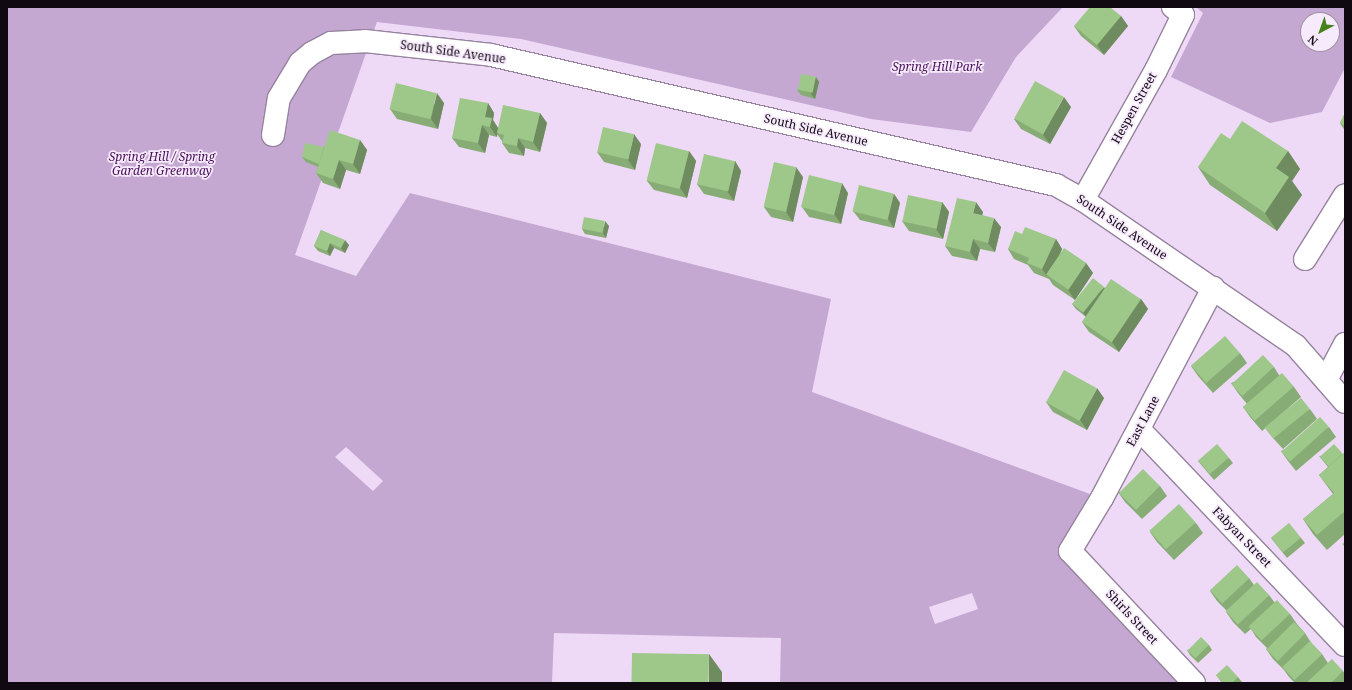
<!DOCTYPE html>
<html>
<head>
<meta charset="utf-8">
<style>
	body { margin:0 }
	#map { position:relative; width:1352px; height:690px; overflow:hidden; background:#eedaf7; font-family:"Noto Serif",serif }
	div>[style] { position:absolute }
	.green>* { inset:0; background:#c5a8d1 }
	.roads { filter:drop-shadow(1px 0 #96839e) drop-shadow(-1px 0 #96839e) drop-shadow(0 1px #96839e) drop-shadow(0 -1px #96839e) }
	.minor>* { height:22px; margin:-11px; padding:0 11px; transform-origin:11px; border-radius:11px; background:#fff }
	.wall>* { inset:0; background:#88ac76 }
	.shaded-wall>* { inset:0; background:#6f8c60 }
	.building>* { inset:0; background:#9ec889; transform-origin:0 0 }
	span { translate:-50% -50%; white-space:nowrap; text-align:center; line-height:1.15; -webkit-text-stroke:3.5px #f7eafc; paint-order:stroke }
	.street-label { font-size:12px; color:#100912 }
	.park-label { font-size:12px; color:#471059; font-style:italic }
	.frame { position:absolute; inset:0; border:8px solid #100912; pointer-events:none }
	.north { position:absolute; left:1300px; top:12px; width:40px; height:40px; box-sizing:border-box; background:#f7eafc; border:1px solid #9b909e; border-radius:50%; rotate:221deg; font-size:11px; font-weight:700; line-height:16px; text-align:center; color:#100912 }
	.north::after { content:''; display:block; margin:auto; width:14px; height:18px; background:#46811c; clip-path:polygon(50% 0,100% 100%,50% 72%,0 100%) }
</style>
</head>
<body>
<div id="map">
	<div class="green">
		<div style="clip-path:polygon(evenodd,7px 7px,1063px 7px,1016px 57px,971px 132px,871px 119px,521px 39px,377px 22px,295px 255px,356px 276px,410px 193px,831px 299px,812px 392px,1090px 494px,1060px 552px,1182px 683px,780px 683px,781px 638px,554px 633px,552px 683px,7px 683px,7px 7px,346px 447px,383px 481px,373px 491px,335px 457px,346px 447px,7px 7px,972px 593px,978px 609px,935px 624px,929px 607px,972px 593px)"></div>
		<div style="clip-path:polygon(evenodd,1196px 7px,1345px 7px,1345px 68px,1322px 112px,1270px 123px,1171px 77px,1203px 13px,1196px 7px,1308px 20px,1332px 20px,1332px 44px,1308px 44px,1308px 20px)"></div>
	</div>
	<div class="roads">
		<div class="minor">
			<div style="left:273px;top:135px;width:37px;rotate:-81deg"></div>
			<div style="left:279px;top:98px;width:41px;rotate:-59deg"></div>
			<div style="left:300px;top:63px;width:16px;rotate:-40deg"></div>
			<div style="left:312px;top:53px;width:21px;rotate:-28deg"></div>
			<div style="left:331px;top:43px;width:34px;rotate:-3deg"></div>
			<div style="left:365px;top:41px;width:127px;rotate:6.3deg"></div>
			<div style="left:491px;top:55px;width:580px;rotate:12.96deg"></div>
			<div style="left:1056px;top:185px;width:31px;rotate:29deg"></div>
			<div style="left:1083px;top:200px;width:258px;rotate:34.4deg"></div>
			<div style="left:1296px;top:346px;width:74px;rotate:48.8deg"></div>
			<div style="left:1083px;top:200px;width:149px;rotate:-60.7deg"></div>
			<div style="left:1156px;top:70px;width:61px;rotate:-63.9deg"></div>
			<div style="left:1183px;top:15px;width:13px;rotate:-141deg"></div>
			<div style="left:1305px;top:259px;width:75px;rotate:-58deg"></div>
			<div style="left:1326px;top:380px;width:41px;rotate:-62.2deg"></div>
			<div style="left:1139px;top:429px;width:298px;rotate:46.4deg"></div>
			<div style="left:1194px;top:683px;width:181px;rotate:-133.2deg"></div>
			<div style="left:1070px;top:551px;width:62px;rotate:-58.9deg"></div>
			<div style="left:1102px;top:498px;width:238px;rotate:-62.1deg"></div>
		</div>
	</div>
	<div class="wall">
		<div style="clip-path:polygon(1121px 16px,1128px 26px,1104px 55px,1081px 36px,1074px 26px)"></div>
		<div style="clip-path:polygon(816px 77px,819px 82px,815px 99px,801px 95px,797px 90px)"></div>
		<div style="clip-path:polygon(444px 103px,438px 129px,397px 119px,390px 109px)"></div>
		<div style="clip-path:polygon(488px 103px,494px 113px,493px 120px,498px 128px,540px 113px,547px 123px,540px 152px,525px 148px,524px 156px,509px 153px,502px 143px,502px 141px,497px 134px,497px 137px,489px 135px,485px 153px,459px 147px,452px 138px)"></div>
		<div style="clip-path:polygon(1071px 107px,1050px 144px,1021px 129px,1014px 119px)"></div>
		<div style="clip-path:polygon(1345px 113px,1345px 131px,1340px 123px)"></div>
		<div style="clip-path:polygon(1230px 139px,1288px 151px,1300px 169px,1292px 181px,1302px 195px,1277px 231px,1210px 185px,1198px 167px)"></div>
		<div style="clip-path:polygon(360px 140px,367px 150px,360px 174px,346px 170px,340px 189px,323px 183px,316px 173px,318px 167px,306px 162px,302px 157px,324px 147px)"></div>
		<div style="clip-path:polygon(641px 144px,635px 170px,604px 162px,597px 152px)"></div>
		<div style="clip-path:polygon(689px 151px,696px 161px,687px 198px,654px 190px,647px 181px)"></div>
		<div style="clip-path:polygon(735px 161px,741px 171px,734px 201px,704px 194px,697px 184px)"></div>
		<div style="clip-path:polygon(803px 177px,793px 222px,771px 217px,764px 207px)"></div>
		<div style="clip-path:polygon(848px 193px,841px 224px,809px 217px,802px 207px)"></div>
		<div style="clip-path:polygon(894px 194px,900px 203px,894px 228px,860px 220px,853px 211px)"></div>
		<div style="clip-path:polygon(942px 202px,949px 212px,943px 239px,909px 231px,902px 221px)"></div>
		<div style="clip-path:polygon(983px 212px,982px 215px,1001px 227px,995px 252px,980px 249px,977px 261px,952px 256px,945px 246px)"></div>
		<div style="clip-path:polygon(609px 226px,606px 238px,585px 234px,582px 229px)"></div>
		<div style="clip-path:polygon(321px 230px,349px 245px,345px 253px,334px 248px,330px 256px,318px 251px,314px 246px)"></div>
		<div style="clip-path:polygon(1022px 234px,1056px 239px,1062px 249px,1060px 254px,1086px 263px,1093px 273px,1075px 300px,1053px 285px,1049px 279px,1034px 273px,1028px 265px,1014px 259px,1008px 249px)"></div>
		<div style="clip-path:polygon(1105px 288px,1141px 299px,1148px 309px,1119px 352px,1089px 332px,1082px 322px,1086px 317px,1076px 309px,1072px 304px)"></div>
		<div style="clip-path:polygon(1240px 353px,1247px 363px,1213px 393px,1198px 376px,1191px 366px)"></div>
		<div style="clip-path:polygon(1274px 367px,1279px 375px,1294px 387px,1301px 397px,1262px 431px,1250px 417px,1243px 407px,1247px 404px,1238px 393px,1231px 383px)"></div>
		<div style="clip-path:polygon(1104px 398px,1087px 430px,1053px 412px,1046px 402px)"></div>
		<div style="clip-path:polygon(1310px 409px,1317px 419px,1283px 449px,1273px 438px,1266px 429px)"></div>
		<div style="clip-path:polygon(1329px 427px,1336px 437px,1296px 471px,1288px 461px,1281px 451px)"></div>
		<div style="clip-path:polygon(1345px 452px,1345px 534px,1327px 550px,1313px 534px,1303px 519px,1333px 494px,1319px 475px,1328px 467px,1319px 456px,1343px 454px)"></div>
		<div style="clip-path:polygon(1229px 458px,1233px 463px,1214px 480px,1198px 461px)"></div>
		<div style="clip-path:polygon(1160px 486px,1167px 496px,1142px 519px,1125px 502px,1118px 492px)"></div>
		<div style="clip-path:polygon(1196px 523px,1203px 533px,1174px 560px,1157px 542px,1150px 532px)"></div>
		<div style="clip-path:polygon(1271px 538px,1301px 538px,1305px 543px,1287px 558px)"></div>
		<div style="clip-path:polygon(1249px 578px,1254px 585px,1269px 595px,1275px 603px,1290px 614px,1297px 624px,1305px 633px,1312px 644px,1322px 654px,1328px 663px,1343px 671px,1345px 674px,1345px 683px,1295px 683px,1289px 677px,1284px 670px,1273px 659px,1266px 649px,1267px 648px,1256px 637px,1251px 629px,1245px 634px,1233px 622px,1226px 612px,1227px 611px,1217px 601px,1210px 591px)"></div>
		<div style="clip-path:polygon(1209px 645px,1212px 650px,1198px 663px,1190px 655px,1187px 650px)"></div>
		<div style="clip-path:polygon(1216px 675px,1238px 677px,1242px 682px,1240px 683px,1222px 683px)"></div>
	</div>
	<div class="shaded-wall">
		<div style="clip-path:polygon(1121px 16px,1128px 26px,1104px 55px,1097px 45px)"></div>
		<div style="clip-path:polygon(816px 77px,819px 82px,815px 99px,811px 94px)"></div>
		<div style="clip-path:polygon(437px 93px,444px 103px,438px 129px,431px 119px)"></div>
		<div style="clip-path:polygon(1064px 97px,1071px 107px,1050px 144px,1043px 135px)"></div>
		<div style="clip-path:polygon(488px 103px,494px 113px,493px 120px,498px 128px,497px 137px,490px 127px,485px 117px)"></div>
		<div style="clip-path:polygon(540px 113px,547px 123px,540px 152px,533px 142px)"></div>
		<div style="clip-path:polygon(482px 125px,489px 135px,485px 153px,478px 143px)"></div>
		<div style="clip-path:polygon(634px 134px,641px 144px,635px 170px,628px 160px)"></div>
		<div style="clip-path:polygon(518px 138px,525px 148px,524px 156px,517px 146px)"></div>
		<div style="clip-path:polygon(360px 140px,367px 150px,360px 174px,353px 164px)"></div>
		<div style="clip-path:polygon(689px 151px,696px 161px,687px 198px,680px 188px)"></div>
		<div style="clip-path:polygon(1288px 151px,1300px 169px,1292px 181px,1302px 195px,1277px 231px,1265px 213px,1276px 168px)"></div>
		<div style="clip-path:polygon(339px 160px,346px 170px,340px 189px,333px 179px)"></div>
		<div style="clip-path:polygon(735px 161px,741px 171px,734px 201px,727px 191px)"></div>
		<div style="clip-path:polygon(796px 167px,803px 177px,793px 222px,786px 212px)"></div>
		<div style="clip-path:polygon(842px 183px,848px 193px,841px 224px,834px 214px)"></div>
		<div style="clip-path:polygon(894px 194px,900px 203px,894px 228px,888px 219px)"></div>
		<div style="clip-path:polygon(942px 202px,949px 212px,943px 239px,936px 229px)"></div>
		<div style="clip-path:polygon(976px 202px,983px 212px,980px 223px,973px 213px)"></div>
		<div style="clip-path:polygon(994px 218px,1001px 227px,995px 252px,988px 243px)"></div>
		<div style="clip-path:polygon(605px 221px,609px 226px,606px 238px,603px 233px)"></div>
		<div style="clip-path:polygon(973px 239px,980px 249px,977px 261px,970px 252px)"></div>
		<div style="clip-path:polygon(1056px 239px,1062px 249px,1050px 277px,1046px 275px,1049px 279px,1042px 269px)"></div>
		<div style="clip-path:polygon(345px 240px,349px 245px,345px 253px,341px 248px)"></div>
		<div style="clip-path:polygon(330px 243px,334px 248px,330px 256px,327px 251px)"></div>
		<div style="clip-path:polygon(1086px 263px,1093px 273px,1075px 300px,1068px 290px)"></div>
		<div style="clip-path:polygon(1104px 287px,1107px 292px,1087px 318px,1083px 313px)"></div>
		<div style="clip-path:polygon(1141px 299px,1148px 309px,1119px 352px,1112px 342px)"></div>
		<div style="clip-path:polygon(1097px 388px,1104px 398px,1087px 430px,1080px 420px)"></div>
		<div style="clip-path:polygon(709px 654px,722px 672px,722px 683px,709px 683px)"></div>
	</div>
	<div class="building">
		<div style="clip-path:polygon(1090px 7px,1110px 7px,1121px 16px,1097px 45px,1074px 26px)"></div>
		<div style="left:801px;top:74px;width:15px;height:16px;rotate:11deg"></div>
		<div style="left:1035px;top:81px;width:33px;height:43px;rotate:29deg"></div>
		<div style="left:396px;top:83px;width:42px;height:27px;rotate:14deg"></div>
		<div style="clip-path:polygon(460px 98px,488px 103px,485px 117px,492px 118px,490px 127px,482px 125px,478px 143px,452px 138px)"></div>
		<div style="clip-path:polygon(503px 105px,540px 113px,533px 142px,518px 138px,517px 146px,502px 143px,504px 135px,497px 133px)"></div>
		<div style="clip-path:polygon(1345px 113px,1345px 126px,1340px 123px)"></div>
		<div style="clip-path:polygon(1242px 121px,1288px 151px,1276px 168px,1289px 177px,1265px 213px,1198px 167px,1221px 133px,1230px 139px)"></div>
		<div style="left:603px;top:127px;width:32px;height:26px;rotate:13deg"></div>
		<div style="clip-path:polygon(330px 130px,360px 140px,353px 164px,339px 160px,333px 179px,316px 173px)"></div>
		<div style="clip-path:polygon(305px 143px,324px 147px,319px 164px,302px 157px)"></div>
		<div style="left:656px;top:143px;width:34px;height:39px;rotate:14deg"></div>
		<div style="left:704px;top:154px;width:32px;height:31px;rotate:13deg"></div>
		<div style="left:774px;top:162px;width:23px;height:46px;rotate:13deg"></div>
		<div style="left:809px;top:175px;width:34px;height:33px;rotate:14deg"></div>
		<div style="left:859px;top:185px;width:36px;height:27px;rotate:14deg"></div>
		<div style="left:908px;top:195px;width:35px;height:27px;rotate:12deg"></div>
		<div style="clip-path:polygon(957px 198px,976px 202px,973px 213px,994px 218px,988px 243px,973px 239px,970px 252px,945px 246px)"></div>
		<div style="left:584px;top:217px;width:21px;height:12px;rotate:11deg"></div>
		<div style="clip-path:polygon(1025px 227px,1056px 239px,1042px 269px,1027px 263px,1029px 258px,1008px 249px,1015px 231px,1022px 234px)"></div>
		<div style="clip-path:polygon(321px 230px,345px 240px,341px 248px,330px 243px,327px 251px,314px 246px)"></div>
		<div style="left:1064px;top:248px;width:27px;height:32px;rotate:34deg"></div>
		<div style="left:1093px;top:278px;width:14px;height:33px;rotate:39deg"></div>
		<div style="left:1111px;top:279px;width:36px;height:52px;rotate:34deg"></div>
		<div style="left:1225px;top:336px;width:23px;height:45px;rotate:49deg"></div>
		<div style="left:1263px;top:355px;width:16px;height:43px;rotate:47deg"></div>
		<div style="left:1064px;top:370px;width:38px;height:37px;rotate:29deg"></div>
		<div style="left:1282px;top:373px;width:18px;height:52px;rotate:49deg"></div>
		<div style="left:1301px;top:398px;width:14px;height:47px;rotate:51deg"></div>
		<div style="left:1320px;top:417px;width:13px;height:52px;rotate:48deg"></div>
		<div style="left:1217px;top:444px;width:18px;height:25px;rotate:49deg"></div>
		<div style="left:1334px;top:444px;width:13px;height:19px;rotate:48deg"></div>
		<div style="clip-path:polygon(1345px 452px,1345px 511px,1317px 535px,1303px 519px,1334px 493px,1319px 475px)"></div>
		<div style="left:1143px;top:469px;width:24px;height:34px;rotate:45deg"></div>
		<div style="left:1179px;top:504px;width:25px;height:40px;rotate:48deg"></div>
		<div style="left:1289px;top:523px;width:19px;height:23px;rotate:51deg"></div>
		<div style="clip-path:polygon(1345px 542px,1345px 547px,1342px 544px)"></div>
		<div style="left:1237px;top:565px;width:18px;height:37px;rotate:47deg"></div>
		<div style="left:1257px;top:582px;width:18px;height:43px;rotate:47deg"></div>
		<div style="left:1277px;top:600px;width:19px;height:39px;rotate:47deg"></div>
		<div style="left:1294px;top:622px;width:16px;height:39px;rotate:45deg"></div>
		<div style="left:1201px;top:637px;width:11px;height:19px;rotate:45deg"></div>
		<div style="left:1310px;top:641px;width:18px;height:38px;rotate:47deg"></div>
		<div style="left:632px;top:653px;width:77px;height:30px;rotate:1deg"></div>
		<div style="clip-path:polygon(1332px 659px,1343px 671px,1331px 683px,1306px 683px)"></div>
		<div style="clip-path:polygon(1227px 665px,1238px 677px,1232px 683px,1223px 683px,1216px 675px)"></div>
	</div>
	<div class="street-label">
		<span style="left:453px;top:52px;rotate:8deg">South Side Avenue</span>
		<span style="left:1134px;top:108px;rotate:-61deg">Hespen Street</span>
		<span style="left:816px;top:130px;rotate:13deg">South Side Avenue</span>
		<span style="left:1122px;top:227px;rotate:34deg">South Side Avenue</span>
		<span style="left:1143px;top:421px;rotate:-62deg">East Lane</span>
		<span style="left:1242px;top:537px;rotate:46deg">Fabyan Street</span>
		<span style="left:1132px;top:617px;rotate:47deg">Shirls Street</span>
	</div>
	<div class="park-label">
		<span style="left:937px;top:67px">Spring Hill Park</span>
		<span style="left:162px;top:164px">Spring Hill / Spring<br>Garden Greenway</span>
	</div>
	<div class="frame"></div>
	<div class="north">N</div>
</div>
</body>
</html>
